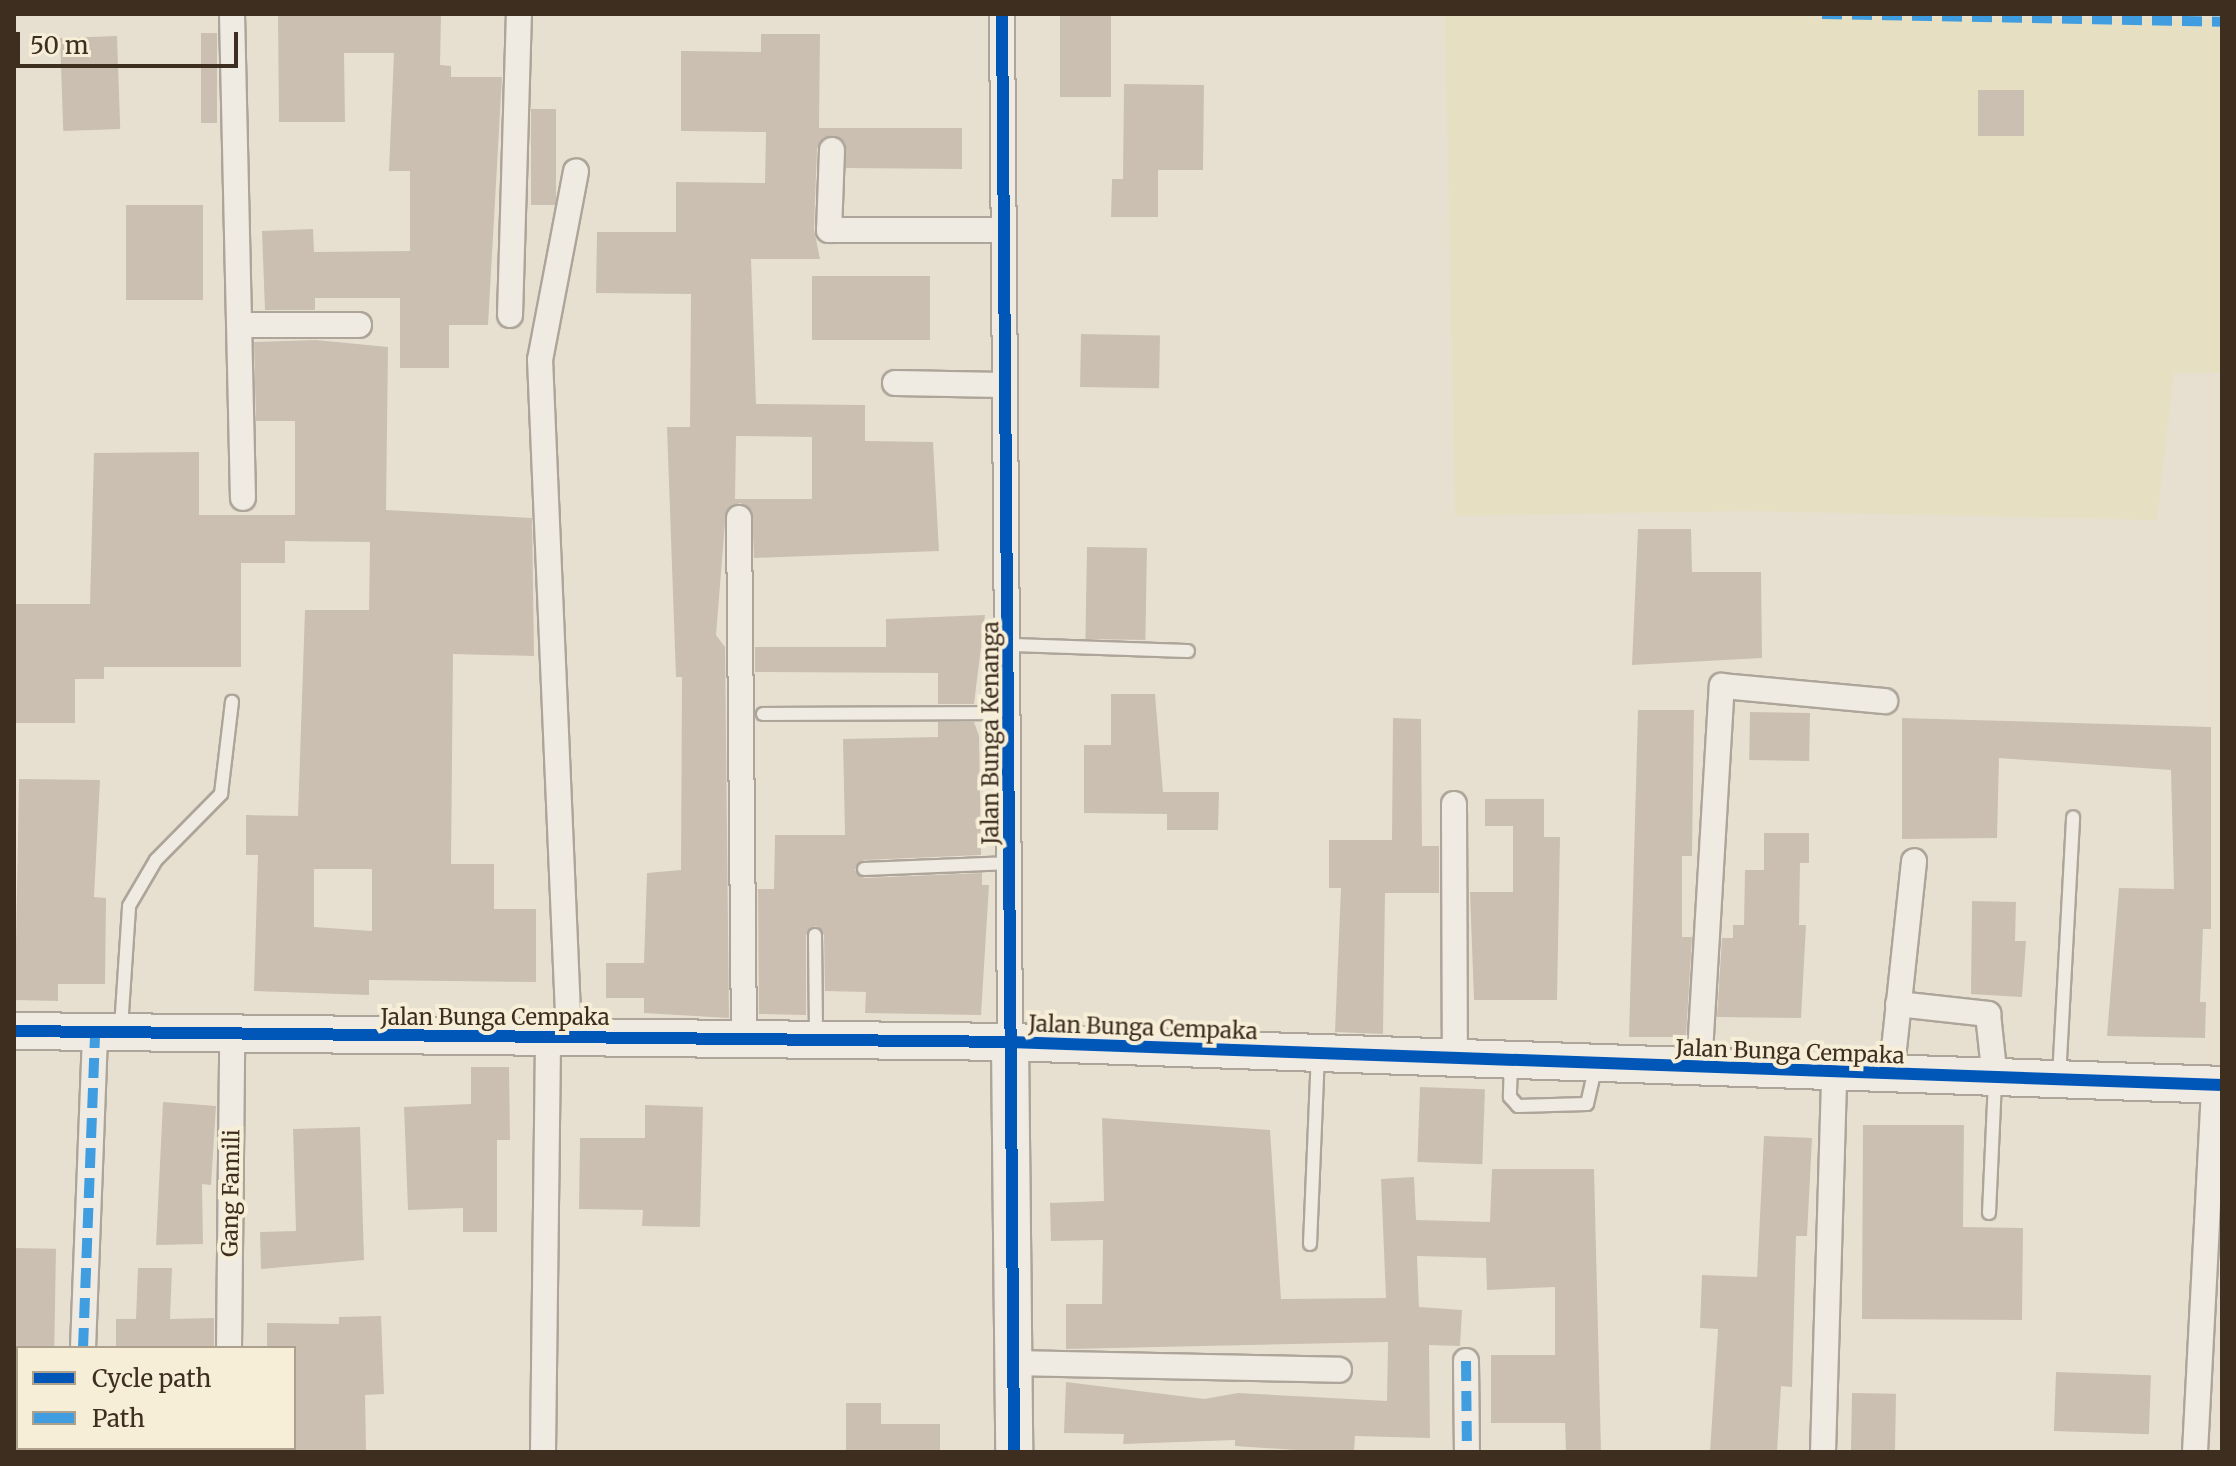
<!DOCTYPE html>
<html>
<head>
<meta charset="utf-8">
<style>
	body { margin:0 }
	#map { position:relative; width:2236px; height:1466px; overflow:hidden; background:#e7e0d1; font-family:Merriweather,serif }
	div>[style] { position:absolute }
	.farmland>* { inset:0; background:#e6dfc2 }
	.building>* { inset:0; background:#cbbfb2; transform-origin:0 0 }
	.roads { filter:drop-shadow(2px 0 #ada599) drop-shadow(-2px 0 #ada599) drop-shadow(0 2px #ada599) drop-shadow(0 -2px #ada599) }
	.lane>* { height:12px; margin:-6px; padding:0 6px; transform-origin:6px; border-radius:6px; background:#efebe3 }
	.street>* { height:24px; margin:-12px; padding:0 12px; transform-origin:12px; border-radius:12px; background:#efebe3 }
	.secondary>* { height:36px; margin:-18px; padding:0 18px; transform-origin:18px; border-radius:18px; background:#efebe3 }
	.quiet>* { height:10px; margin-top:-5px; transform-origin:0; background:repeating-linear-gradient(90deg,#3f9de0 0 20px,transparent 0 30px) }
	.cycleway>* { height:12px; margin:-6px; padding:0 6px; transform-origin:6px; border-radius:6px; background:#0057b8 }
	span { translate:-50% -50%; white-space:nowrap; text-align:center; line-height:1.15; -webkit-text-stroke:8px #f7eed8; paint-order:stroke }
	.street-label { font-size:22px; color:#3d2e20 }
	.frame { position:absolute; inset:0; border:16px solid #3d2e20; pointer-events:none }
	.legend { position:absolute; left:16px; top:1346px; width:280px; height:104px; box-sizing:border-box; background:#f7eed8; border:2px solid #ada18e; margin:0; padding:10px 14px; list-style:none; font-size:24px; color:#3d2e20 }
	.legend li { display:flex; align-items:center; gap:16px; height:40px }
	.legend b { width:40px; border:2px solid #ada18e }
	.scale { position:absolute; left:16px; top:32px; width:222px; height:36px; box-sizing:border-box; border:4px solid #3d2e20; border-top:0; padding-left:10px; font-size:24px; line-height:28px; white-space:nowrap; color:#3d2e20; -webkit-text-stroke:6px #f7eed8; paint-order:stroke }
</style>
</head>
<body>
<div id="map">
	<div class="farmland">
		<div style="clip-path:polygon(1445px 14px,2222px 19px,2222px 373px,2174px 373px,2157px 520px,1746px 511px,1455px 516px)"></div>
	</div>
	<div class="building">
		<div style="clip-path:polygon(278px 14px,441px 15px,440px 65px,451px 66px,451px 77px,502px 77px,488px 325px,449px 325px,449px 368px,400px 368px,400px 298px,315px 298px,315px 310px,265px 310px,262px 231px,313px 229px,314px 252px,410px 251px,410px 171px,389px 171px,394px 53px,344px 53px,345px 122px,279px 122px)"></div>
		<div style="left:1060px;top:14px;width:51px;height:83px"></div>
		<div style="left:201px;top:33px;width:16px;height:90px"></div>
		<div style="clip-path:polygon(evenodd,761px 34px,820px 34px,819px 128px,962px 128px,962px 169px,846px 168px,845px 142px,824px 137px,817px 149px,814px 229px,820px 259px,751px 259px,756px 404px,865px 405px,865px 441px,933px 442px,939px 551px,754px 558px,752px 511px,740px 503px,726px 510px,716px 635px,725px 647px,729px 1018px,644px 1013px,644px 998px,606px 998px,606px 963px,644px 963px,647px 873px,681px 870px,682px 677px,676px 677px,667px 427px,690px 427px,691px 294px,596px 293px,597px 232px,676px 232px,676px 182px,765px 183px,766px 132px,681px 131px,681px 51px,761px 52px,761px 34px,736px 436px,812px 437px,812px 499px,735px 499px,736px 436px)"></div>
		<div style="left:117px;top:36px;width:93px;height:57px;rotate:88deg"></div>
		<div style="clip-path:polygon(1124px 84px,1204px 85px,1203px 170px,1158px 170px,1158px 217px,1111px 217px,1112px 179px,1123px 179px)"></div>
		<div style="left:1978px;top:90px;width:46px;height:46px"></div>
		<div style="left:531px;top:109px;width:25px;height:96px"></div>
		<div style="left:126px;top:205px;width:77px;height:95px"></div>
		<div style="left:812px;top:276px;width:118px;height:64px"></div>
		<div style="left:1081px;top:334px;width:79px;height:53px;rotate:1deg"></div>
		<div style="clip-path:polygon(evenodd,316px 340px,388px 347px,386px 510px,532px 518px,534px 656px,453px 654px,451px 864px,494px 864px,494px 909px,536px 909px,536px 982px,369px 980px,369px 995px,254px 991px,258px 855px,246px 855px,246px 815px,298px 816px,305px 610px,369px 610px,370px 542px,285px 541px,285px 563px,241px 563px,241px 667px,104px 667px,104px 679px,75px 679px,75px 723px,14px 723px,14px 604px,90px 604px,94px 453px,199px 452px,199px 515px,295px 515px,295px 421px,256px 421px,254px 342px,316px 340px,314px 869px,372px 869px,372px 931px,314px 927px,314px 869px)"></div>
		<div style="clip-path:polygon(1638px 529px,1691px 529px,1692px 572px,1761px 572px,1762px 658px,1632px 665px)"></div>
		<div style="left:1087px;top:547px;width:60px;height:92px;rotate:1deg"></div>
		<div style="clip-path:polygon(985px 615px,974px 704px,938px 704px,938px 673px,755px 672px,755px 647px,886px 647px,886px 619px)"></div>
		<div style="clip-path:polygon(1111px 694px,1155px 694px,1163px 792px,1219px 792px,1218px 830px,1167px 830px,1167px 814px,1084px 813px,1084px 745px,1111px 745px)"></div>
		<div style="clip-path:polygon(1638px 710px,1694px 710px,1692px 856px,1682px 856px,1682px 937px,1692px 937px,1686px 1037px,1629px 1037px)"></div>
		<div style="left:1750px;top:712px;width:60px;height:48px;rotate:1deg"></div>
		<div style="clip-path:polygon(1393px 718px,1421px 719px,1422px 846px,1439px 846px,1439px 893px,1385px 893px,1383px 1034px,1335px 1032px,1341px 888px,1329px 888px,1329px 840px,1392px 840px)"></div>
		<div style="clip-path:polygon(1902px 718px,2211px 727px,2211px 929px,2203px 929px,2200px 1002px,2206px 1002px,2205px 1038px,2107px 1036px,2119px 888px,2174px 889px,2171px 770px,1999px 758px,1997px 838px,1902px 839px)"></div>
		<div style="clip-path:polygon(938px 722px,974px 722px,979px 736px,981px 855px,864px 860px,855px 870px,864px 878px,982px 873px,982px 885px,989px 885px,981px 1015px,865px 1013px,866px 992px,825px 991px,824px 935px,816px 926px,806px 935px,806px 1015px,759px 1014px,758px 889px,774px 889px,775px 835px,845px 835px,843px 739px,938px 737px)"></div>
		<div style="clip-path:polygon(19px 779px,100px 780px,94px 897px,106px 898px,105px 984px,58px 984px,58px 1001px,15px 1000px)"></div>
		<div style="clip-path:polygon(1485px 799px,1544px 799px,1544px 837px,1560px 837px,1557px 1000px,1474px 1000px,1470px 892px,1513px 892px,1513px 826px,1485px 826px)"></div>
		<div style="clip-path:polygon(1764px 833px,1809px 833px,1809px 863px,1800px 863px,1799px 925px,1806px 925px,1801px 1018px,1717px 1017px,1722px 938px,1733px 938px,1733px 925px,1744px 925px,1745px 870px,1764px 870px)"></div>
		<div style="clip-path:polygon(1972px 901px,2016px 902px,2015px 941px,2026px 941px,2022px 997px,1971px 994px)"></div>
		<div style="clip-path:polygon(471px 1067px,509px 1067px,510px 1140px,497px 1140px,497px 1232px,463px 1232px,463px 1208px,408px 1210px,404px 1107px,471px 1104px)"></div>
		<div style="left:1420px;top:1087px;width:65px;height:75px;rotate:2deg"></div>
		<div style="clip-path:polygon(163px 1102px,216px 1106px,211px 1185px,202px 1184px,203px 1244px,156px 1245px)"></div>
		<div style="clip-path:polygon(645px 1105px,703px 1107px,700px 1227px,642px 1226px,643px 1210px,579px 1209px,580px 1138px,645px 1138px)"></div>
		<div style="clip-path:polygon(1102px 1118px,1270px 1130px,1281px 1299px,1386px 1298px,1381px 1179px,1414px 1177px,1416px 1220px,1490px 1222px,1492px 1169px,1594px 1169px,1601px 1452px,1566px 1452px,1565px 1423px,1491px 1423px,1491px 1355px,1555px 1355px,1555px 1287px,1487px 1290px,1486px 1258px,1417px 1256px,1419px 1307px,1462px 1310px,1460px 1346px,1429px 1345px,1430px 1438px,1355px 1436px,1354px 1451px,1312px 1451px,1235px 1446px,1235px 1440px,1123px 1444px,1124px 1434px,1064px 1433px,1066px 1382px,1204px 1399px,1238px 1393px,1387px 1401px,1388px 1342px,1066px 1349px,1066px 1304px,1102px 1304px,1103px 1240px,1051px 1241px,1050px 1203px,1104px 1201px)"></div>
		<div style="clip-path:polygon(1863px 1125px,1964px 1125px,1963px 1227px,2023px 1228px,2022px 1320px,1862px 1319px)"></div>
		<div style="clip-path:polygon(360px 1127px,364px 1260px,261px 1269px,260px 1232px,296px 1231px,293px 1129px)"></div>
		<div style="clip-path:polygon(1764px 1136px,1812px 1138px,1807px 1236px,1796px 1236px,1792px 1387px,1781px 1386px,1777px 1452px,1710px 1452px,1718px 1329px,1700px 1328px,1702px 1275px,1757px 1277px)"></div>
		<div style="left:14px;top:1248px;width:42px;height:100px;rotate:1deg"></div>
		<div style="clip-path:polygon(138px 1268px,172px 1268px,170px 1319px,214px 1318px,214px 1348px,116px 1348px,116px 1319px,136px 1319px)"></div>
		<div style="clip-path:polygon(381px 1316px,384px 1394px,365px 1395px,366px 1452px,294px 1452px,294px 1348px,267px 1348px,267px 1323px,339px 1324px,339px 1317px)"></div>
		<div style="left:2056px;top:1372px;width:95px;height:59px;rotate:2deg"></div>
		<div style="left:1852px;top:1393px;width:44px;height:59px;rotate:1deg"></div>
		<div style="clip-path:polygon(846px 1403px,881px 1403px,881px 1424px,940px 1424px,940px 1452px,846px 1452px)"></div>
	</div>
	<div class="roads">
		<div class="lane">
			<div style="left:1012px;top:645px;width:176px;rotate:2deg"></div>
			<div style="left:763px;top:714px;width:246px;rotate:-0.2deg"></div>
			<div style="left:864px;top:869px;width:147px;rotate:-2.3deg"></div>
			<div style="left:815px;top:935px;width:101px;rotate:89.4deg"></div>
			<div style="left:121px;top:1028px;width:122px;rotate:-86.2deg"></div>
			<div style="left:129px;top:906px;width:53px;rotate:-59.6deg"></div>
			<div style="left:156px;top:860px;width:93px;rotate:-45.4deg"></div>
			<div style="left:221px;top:794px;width:93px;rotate:-83.2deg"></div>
			<div style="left:1511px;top:1063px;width:34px;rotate:92deg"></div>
			<div style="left:1510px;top:1097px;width:12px;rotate:48deg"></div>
			<div style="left:1518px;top:1106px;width:69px;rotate:-1.7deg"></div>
			<div style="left:1587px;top:1104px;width:37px;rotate:-77deg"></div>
			<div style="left:2059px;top:1078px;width:261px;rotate:-86.9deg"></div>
			<div style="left:1989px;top:1213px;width:133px;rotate:-87.4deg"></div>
			<div style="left:1310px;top:1244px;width:189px;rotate:-87.6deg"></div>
		</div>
		<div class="street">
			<div style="left:232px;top:14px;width:484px;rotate:88.7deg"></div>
			<div style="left:1002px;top:14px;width:1028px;rotate:89.55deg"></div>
			<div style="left:832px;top:150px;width:80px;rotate:92.1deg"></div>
			<div style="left:829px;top:230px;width:171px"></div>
			<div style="left:510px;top:315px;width:301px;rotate:-88.3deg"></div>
			<div style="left:239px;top:325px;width:120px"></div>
			<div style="left:895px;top:383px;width:109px;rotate:1.1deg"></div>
			<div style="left:739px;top:518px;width:525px;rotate:89.45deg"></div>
			<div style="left:1454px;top:804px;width:259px;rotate:89.8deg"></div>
			<div style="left:1898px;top:1004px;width:91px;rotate:6.3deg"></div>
			<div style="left:1988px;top:1014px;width:65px;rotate:83.9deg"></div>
			<div style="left:569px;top:1037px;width:678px;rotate:-92.45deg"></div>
			<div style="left:540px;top:360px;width:192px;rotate:-79.2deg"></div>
			<div style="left:1699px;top:1069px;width:384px;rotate:-86.6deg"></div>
			<div style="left:1722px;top:686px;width:164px;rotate:5.3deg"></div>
			<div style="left:1891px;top:1077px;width:217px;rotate:-83.9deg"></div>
			<div style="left:83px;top:1348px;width:313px;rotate:-87.8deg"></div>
			<div style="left:229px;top:1348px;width:310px;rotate:-89.4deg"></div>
			<div style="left:1466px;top:1361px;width:91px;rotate:89.4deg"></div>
			<div style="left:1013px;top:1363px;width:326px;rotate:1.2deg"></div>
			<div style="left:80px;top:1452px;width:4px;rotate:-90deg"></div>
			<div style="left:228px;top:1452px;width:4px;rotate:-90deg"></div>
			<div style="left:543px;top:1452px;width:415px;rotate:-89.3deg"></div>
			<div style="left:1823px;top:1452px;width:376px;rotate:-88.3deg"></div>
			<div style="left:2195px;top:1452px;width:367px;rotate:-87deg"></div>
		</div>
		<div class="secondary">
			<div style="left:14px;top:1031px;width:996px;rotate:0.63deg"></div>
			<div style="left:1010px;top:1042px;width:1213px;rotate:2.03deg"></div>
			<div style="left:1010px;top:1042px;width:410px;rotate:89.4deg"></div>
		</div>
	</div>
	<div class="quiet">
		<div style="left:1822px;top:14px;width:400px;rotate:1.1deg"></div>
		<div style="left:83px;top:1348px;width:313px;rotate:-87.8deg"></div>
		<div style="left:1466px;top:1361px;width:91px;rotate:89.4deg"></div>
		<div style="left:80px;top:1452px;width:4px;rotate:-90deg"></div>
	</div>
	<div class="cycleway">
		<div style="left:1002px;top:14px;width:1438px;rotate:89.52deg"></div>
		<div style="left:14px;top:1031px;width:996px;rotate:0.63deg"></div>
		<div style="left:1010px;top:1042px;width:1213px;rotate:2.03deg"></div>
	</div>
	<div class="street-label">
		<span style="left:991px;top:733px;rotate:-90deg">Jalan Bunga Kenanga</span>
		<span style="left:495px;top:1018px">Jalan Bunga Cempaka</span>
		<span style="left:1143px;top:1028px;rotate:2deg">Jalan Bunga Cempaka</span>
		<span style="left:1790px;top:1052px;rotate:2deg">Jalan Bunga Cempaka</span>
		<span style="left:231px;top:1193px;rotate:-89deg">Gang Famili</span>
	</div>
	<div class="frame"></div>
	<ul class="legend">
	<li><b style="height:10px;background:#0057b8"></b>Cycle path</li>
	<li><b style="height:10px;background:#3f9de0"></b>Path</li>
	</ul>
	<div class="scale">50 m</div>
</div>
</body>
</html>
